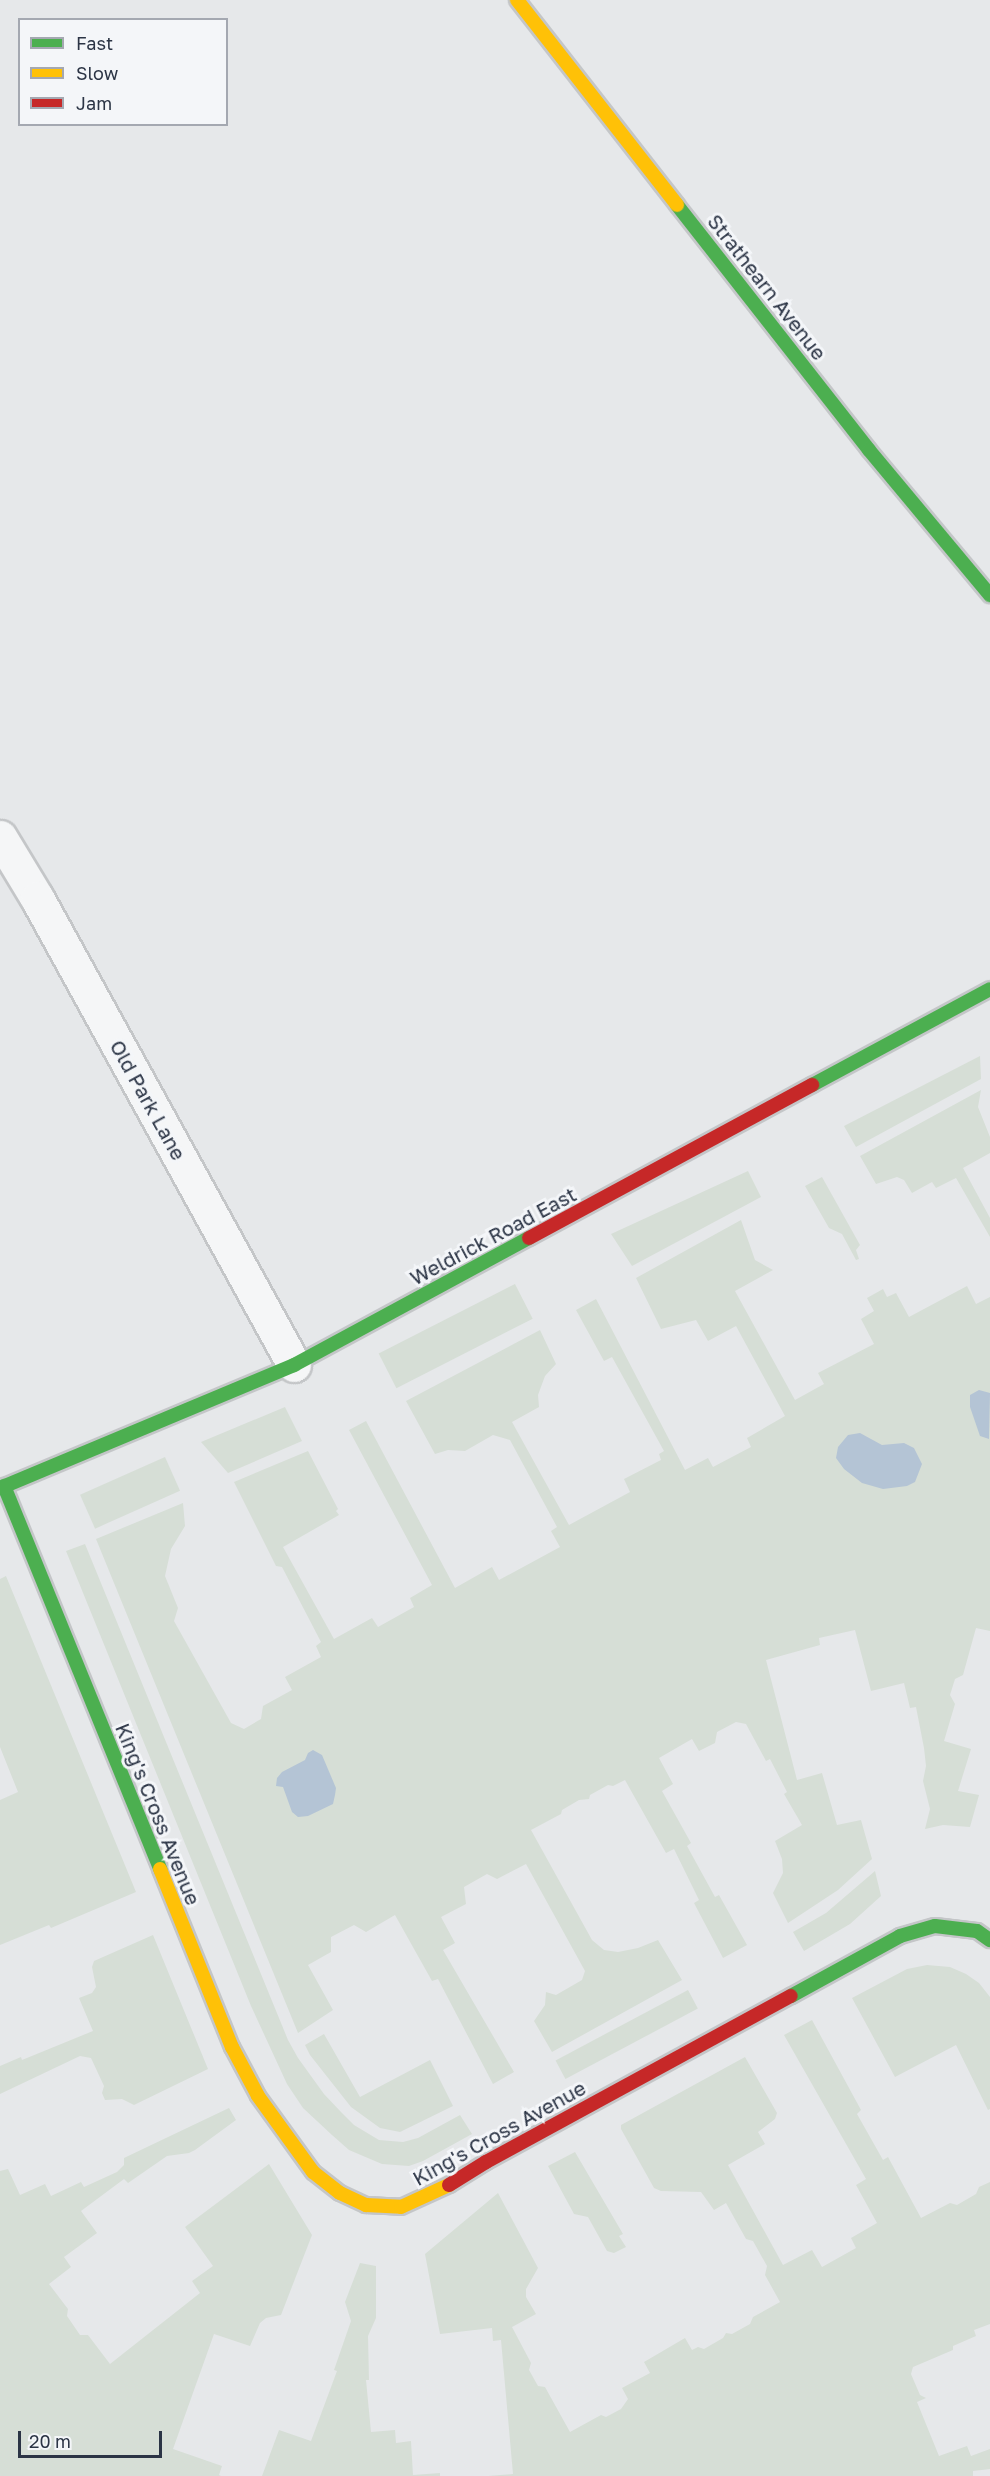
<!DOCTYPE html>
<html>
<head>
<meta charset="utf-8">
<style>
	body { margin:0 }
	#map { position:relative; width:990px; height:2476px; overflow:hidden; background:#e6e8ea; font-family:"Golos Text",sans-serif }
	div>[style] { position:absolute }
	.green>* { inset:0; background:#d6ded6; transform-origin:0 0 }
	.water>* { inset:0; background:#b4c4d5 }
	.roads { filter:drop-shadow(2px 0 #c4c6c8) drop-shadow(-2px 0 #c4c6c8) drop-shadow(0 2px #c4c6c8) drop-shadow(0 -2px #c4c6c8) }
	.street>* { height:33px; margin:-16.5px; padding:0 16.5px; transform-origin:16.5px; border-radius:16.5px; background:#f5f6f7 }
	.fast>* { height:14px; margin:-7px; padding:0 7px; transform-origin:7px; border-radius:7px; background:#4caf50 }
	.slow>* { height:14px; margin:-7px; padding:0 7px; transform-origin:7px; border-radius:7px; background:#ffc107 }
	.jam>* { height:14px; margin:-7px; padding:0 7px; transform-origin:7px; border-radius:7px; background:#c62828 }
	span { translate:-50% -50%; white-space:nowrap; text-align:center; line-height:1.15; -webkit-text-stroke:6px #f4f6f9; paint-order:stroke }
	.street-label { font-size:20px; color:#2b3445 }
	.legend { position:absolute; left:18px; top:18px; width:210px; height:108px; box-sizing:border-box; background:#f4f6f9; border:2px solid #a4a8b1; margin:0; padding:8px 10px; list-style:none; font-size:18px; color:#2b3445 }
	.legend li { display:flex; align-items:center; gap:12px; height:30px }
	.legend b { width:30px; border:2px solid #a4a8b1 }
	.scale { position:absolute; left:18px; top:2431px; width:144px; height:27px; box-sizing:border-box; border:3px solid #2b3445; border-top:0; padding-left:8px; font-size:18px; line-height:21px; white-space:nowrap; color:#2b3445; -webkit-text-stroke:4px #f4f6f9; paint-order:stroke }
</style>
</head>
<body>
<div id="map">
	<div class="green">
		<div style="clip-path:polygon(980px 1056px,981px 1079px,856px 1147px,844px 1126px)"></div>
		<div style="clip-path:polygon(981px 1090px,978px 1107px,990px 1137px,990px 1153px,963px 1168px,990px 1218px,990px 1237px,956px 1178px,936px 1188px,932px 1182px,912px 1193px,904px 1180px,897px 1177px,876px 1184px,860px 1156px)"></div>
		<div style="clip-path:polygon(748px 1171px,761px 1197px,632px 1266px,611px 1234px)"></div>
		<div style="clip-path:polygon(822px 1177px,860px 1245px,856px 1250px,859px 1259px,856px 1260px,842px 1234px,829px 1228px,805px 1186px)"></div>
		<div style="clip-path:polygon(741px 1220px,755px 1260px,773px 1270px,735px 1291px,795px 1400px,824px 1384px,818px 1373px,874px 1344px,861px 1319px,874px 1311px,867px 1298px,883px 1289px,887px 1297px,896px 1293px,909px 1317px,967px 1286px,976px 1304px,990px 1297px,990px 1631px,976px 1628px,963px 1675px,955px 1679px,950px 1695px,955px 1704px,944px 1741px,971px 1749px,958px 1791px,979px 1795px,970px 1827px,943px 1825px,925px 1829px,930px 1809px,923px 1781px,926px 1766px,924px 1748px,916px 1707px,910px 1708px,904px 1683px,871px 1691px,855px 1630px,819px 1638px,820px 1645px,766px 1660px,797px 1780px,822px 1773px,837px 1825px,861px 1820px,872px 1859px,838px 1890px,788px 1923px,773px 1893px,783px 1873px,782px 1859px,775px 1841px,802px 1825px,784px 1794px,787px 1792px,770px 1759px,766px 1761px,746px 1724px,736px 1722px,717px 1732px,715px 1743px,699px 1751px,692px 1739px,659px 1758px,673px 1784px,662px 1791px,691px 1843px,687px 1846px,715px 1897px,719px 1895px,747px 1945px,723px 1958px,694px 1903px,699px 1900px,674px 1849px,666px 1853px,625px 1780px,613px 1786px,608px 1785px,590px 1795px,589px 1799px,579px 1800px,562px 1810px,561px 1814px,531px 1830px,592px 1940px,604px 1950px,618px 1952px,638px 1948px,658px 1940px,682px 1980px,552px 2052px,534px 2021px,545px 2005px,546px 1992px,556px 1995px,582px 1980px,585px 1971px,526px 1864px,497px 1879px,487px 1874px,464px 1887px,466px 1904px,441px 1917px,455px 1943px,443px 1950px,514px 2072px,493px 2084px,438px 1979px,432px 1981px,395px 1915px,366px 1932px,354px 1925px,331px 1937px,331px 1952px,308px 1965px,333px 2010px,298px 2033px,96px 1539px,183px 1503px,185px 1526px,171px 1549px,165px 1576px,178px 1608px,174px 1621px,231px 1723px,244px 1729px,261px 1719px,263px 1706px,292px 1690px,285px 1677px,321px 1657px,316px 1646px,321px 1642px,282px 1567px,276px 1566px,234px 1482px,308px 1451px,338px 1509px,336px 1511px,339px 1515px,283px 1547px,334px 1639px,372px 1618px,378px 1627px,414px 1607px,410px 1598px,432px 1585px,349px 1430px,366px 1421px,455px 1588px,492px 1567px,499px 1580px,560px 1547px,551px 1531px,557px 1527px,510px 1440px,493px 1435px,465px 1451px,448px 1450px,435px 1454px,406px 1401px,540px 1330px,556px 1364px,545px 1376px,538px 1395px,539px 1407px,512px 1422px,569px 1525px,630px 1492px,624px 1479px,661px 1460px,659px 1454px,664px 1451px,612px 1357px,604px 1361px,576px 1310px,596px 1299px,685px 1470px,708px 1458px,713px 1467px,751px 1447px,747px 1438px,785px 1416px,736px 1326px,708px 1341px,696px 1320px,661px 1329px,636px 1278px)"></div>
		<div style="left:515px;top:1284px;width:39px;height:153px;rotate:63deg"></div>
		<div style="clip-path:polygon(285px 1407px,302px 1441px,228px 1473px,201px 1442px)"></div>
		<div style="left:165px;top:1457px;width:37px;height:93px;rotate:66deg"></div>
		<div style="clip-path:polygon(85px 1544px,288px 2040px,298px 2058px,324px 2094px,341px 2112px,354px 2125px,379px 2140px,403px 2142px,418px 2138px,460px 2115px,472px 2134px,423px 2161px,409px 2166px,382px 2164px,349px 2150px,332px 2135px,303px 2108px,287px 2084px,251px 2006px,66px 1551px)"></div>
		<div style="clip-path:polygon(6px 1576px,136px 1892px,51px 1928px,49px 1925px,0 1945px,0 1800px,18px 1792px,0 1747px,0 1579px)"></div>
		<div style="clip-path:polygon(875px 1871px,881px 1896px,850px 1924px,804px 1951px,793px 1932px,826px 1913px)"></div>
		<div style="clip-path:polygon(153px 1935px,208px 2069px,134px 2105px,122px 2099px,105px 2100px,102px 2093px,104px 2086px,91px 2058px,80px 2056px,0 2094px,0 2066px,21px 2057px,22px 2060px,93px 2031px,79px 1998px,92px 1993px,96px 1987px,92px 1967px,94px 1961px)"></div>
		<div style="clip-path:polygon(927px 1965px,950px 1967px,966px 1974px,979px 1983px,990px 1997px,990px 2109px,988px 2110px,956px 2045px,895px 2077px,852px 1998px,907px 1969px)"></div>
		<div style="left:688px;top:1990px;width:21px;height:150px;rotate:62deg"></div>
		<div style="clip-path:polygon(812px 2020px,861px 2110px,857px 2114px,883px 2160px,888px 2157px,921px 2218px,950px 2203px,957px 2205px,976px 2194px,979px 2187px,990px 2182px,990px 2324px,974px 2330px,976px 2336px,953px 2346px,953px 2350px,913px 2367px,911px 2374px,920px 2395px,926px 2398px,917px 2402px,939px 2456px,967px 2446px,971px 2456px,990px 2449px,990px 2469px,973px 2471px,973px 2476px,488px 2476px,513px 2474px,501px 2340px,493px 2341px,492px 2328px,440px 2334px,425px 2254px,498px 2193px,538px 2268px,526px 2289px,526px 2297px,536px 2314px,512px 2327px,531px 2363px,529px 2370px,538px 2386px,545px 2387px,570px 2432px,601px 2415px,606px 2417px,621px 2409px,628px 2399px,622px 2388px,650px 2373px,644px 2362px,685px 2338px,692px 2350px,698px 2347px,704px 2349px,723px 2338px,726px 2333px,732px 2334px,750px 2324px,753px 2317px,780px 2302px,765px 2275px,767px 2266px,753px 2241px,746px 2239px,726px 2203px,714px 2210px,701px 2192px,661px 2191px,654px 2188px,621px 2129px,621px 2125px,745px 2057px,777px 2113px,775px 2119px,758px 2132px,765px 2144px,728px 2165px,783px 2265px,812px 2250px,822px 2267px,856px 2248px,851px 2238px,877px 2223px,856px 2185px,866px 2179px,784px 2035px)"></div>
		<div style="clip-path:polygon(324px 2034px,360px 2097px,430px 2060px,453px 2106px,400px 2132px,380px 2128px,351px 2107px,310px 2055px,305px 2045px)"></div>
		<div style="clip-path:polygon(229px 2108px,236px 2120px,195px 2150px,189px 2153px,167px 2156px,128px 2183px,124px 2179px,81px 2211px,97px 2233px,64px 2257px,71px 2267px,49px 2284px,68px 2309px,67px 2316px,80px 2335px,88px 2335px,110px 2364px,200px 2293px,192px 2281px,213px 2266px,185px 2227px,269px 2164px,312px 2235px,281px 2315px,266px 2318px,260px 2323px,250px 2346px,214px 2334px,173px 2449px,222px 2466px,219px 2475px,221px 2476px,0 2476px,0 2171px,8px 2169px,20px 2195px,45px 2184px,51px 2196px,81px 2182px,84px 2187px,117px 2172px,124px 2165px,124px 2158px)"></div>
		<div style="clip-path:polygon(575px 2152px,623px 2234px,619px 2236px,626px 2247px,614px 2253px,607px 2251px,588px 2217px,574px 2214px,548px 2166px)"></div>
		<div style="clip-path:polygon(360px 2263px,376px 2266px,376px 2318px,368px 2336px,369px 2380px,366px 2380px,371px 2432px,395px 2430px,396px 2443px,411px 2441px,413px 2475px,440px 2473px,440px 2476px,262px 2476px,279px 2430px,311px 2441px,337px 2371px,334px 2370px,351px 2321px,345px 2302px)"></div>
	</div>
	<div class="water">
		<div style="clip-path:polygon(979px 1390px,990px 1393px,989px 1439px,980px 1436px,970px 1407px,970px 1395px)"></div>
		<div style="clip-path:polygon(860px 1433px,882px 1445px,904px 1443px,914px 1448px,922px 1464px,915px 1482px,907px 1486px,883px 1489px,862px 1483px,844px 1469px,836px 1458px,838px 1447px,848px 1435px)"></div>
		<div style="clip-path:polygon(313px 1750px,322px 1755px,336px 1788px,335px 1795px,333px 1804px,308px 1816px,298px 1817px,292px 1812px,283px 1787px,276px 1786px,277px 1778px,282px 1772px,305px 1760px,308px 1753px)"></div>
	</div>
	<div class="roads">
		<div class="street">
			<div style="left:0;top:837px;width:71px;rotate:58.8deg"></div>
			<div style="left:37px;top:898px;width:533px;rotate:61.18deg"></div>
		</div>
		<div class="fast">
			<div style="left:677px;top:205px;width:311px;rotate:51.9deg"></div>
			<div style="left:869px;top:450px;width:189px;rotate:50.2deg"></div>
			<div style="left:812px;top:1085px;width:202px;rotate:-28.3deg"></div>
			<div style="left:4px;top:1486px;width:414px;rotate:67.8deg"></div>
			<div style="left:0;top:1488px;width:319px;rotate:-22.7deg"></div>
			<div style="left:294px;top:1365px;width:267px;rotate:-28.4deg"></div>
			<div style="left:791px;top:1996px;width:124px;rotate:-28.8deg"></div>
			<div style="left:900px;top:1936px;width:36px;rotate:-16deg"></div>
			<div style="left:935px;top:1926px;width:42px;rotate:6.8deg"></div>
			<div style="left:977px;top:1931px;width:16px;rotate:35deg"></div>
		</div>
		<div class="slow">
			<div style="left:517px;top:0;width:260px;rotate:52deg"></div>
			<div style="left:160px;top:1869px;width:192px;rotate:68deg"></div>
			<div style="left:232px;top:2047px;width:55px;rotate:62deg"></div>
			<div style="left:258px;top:2096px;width:94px;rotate:54.1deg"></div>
			<div style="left:313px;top:2172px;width:34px;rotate:38deg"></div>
			<div style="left:340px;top:2193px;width:29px;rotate:25deg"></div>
			<div style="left:366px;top:2205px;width:35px;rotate:3deg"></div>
			<div style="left:401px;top:2207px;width:53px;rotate:-24.6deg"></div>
		</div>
		<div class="jam">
			<div style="left:529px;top:1238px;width:322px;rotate:-28.4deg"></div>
			<div style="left:449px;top:2185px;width:44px;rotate:-31.9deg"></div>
			<div style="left:486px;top:2162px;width:347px;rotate:-28.6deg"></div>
		</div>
	</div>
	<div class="street-label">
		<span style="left:767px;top:287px;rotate:52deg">Strathearn Avenue</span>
		<span style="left:148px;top:1100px;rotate:61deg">Old Park Lane</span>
		<span style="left:493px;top:1236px;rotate:-28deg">Weldrick Road East</span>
		<span style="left:158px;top:1814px;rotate:68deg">King's Cross Avenue</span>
		<span style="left:499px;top:2133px;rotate:-29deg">King's Cross Avenue</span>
	</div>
	<ul class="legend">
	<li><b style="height:8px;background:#4caf50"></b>Fast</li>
	<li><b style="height:8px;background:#ffc107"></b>Slow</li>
	<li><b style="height:8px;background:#c62828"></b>Jam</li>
	</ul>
	<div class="scale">20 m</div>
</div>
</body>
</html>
